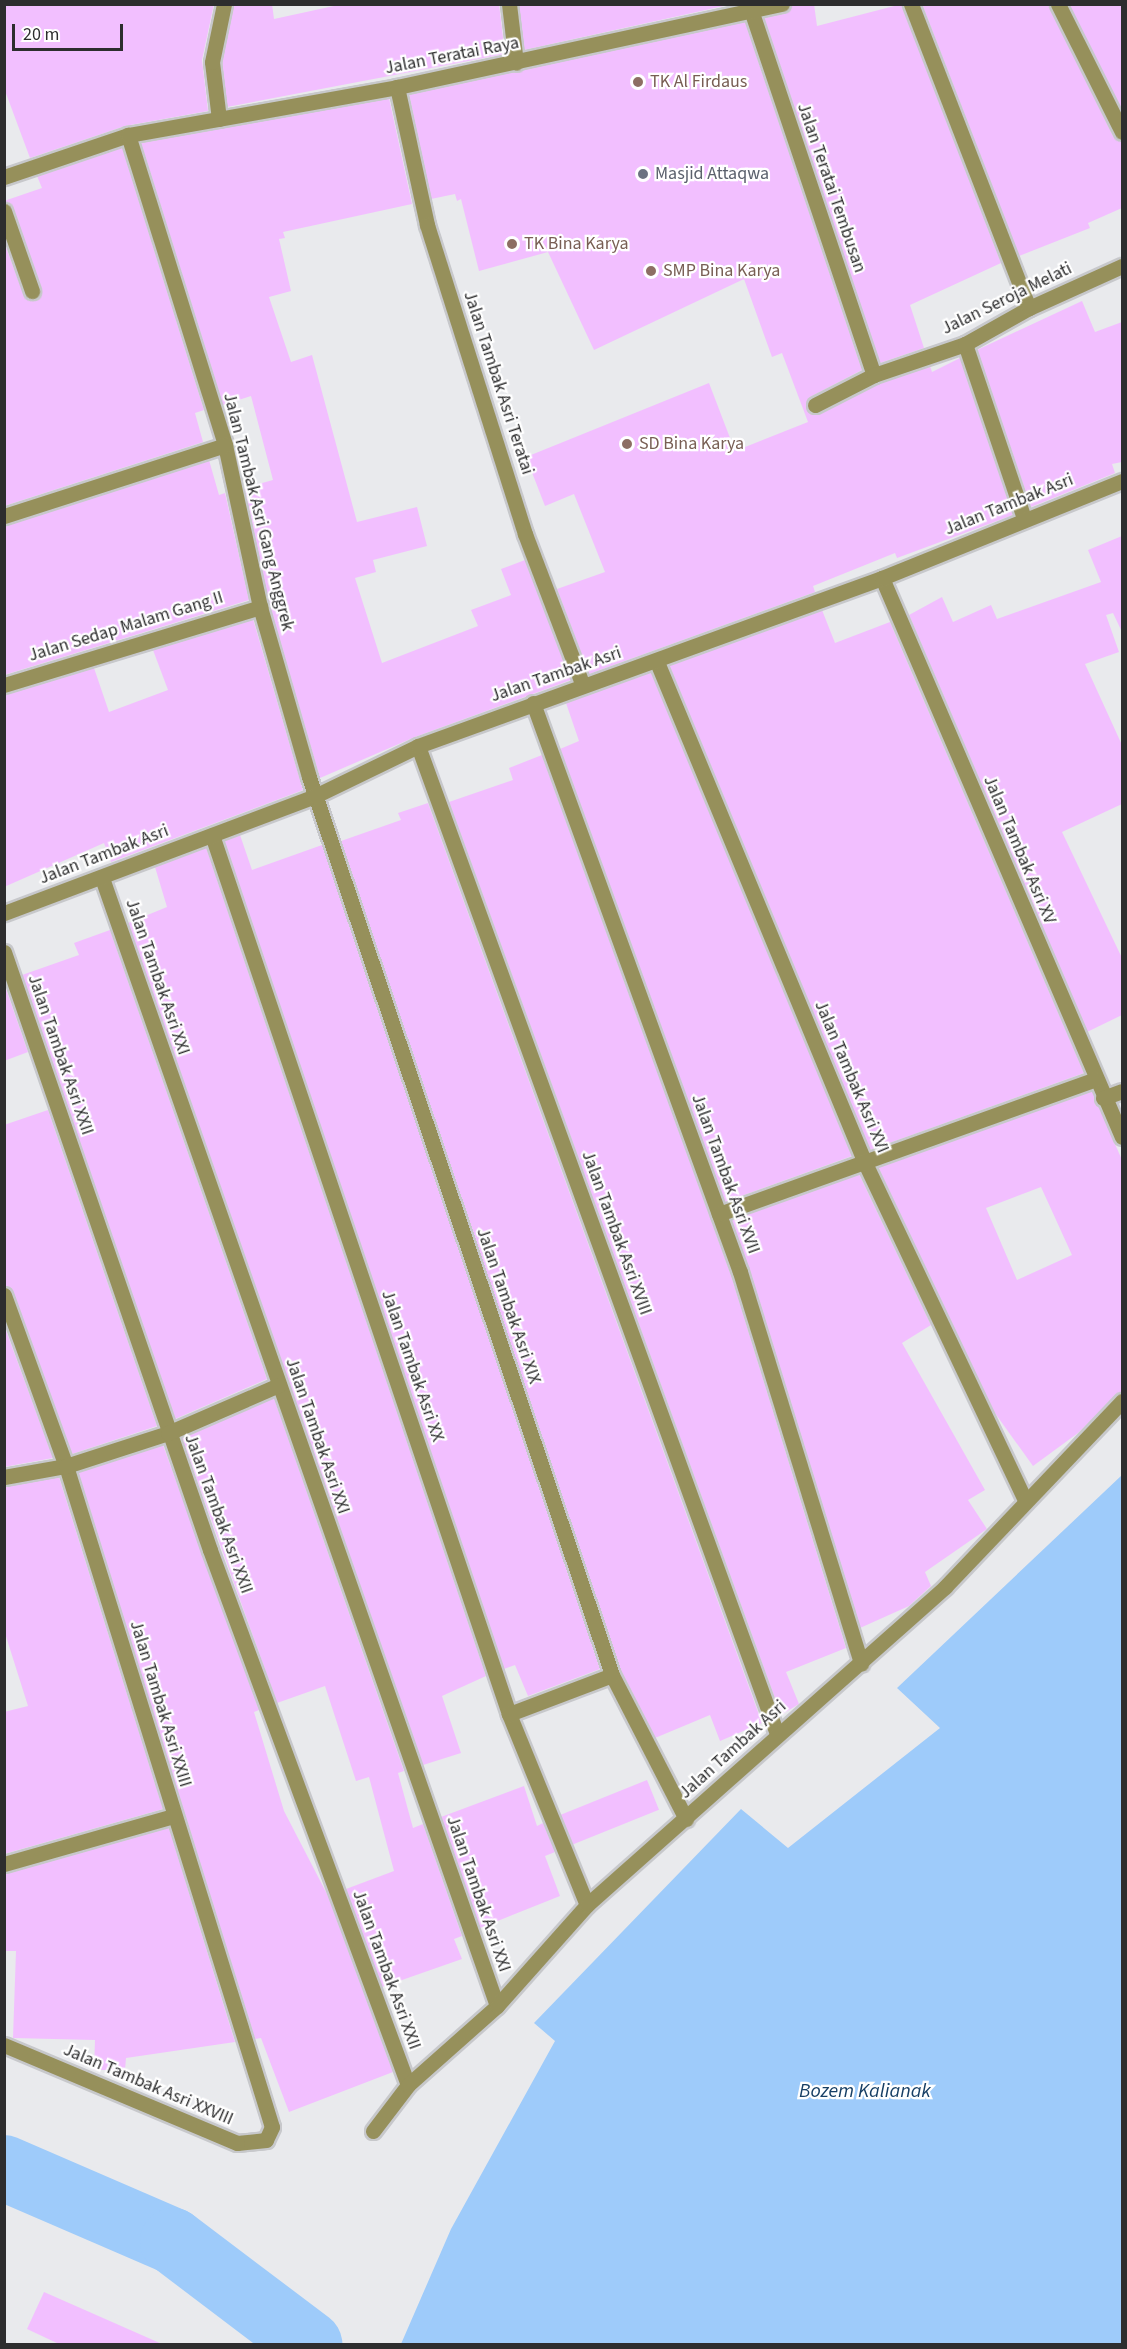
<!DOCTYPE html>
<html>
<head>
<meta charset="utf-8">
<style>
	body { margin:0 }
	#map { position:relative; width:1127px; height:2349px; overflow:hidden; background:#e9eaed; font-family:"Source Sans 3",sans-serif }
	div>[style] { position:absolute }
	.water>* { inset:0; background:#9ecbfa }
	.river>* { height:66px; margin:-33px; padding:0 33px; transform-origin:33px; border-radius:33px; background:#9ecbfa }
	.building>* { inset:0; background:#f2bfff; transform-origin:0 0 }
	.roads { filter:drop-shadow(2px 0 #c7c8cb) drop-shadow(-2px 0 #c7c8cb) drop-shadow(0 2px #c7c8cb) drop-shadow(0 -2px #c7c8cb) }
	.minor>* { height:15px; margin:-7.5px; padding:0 7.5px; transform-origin:7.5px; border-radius:7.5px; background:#96905b }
	.dots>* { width:16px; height:16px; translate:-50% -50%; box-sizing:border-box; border:3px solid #fff; border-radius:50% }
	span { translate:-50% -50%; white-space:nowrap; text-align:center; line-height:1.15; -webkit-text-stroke:4.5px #fff; paint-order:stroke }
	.street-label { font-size:18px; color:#2d2d2e }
	.education-label { font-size:18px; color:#785e54 }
	.left { translate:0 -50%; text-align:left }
	.worship-label { font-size:18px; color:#5b616d }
	.water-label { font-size:20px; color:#173f65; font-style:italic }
	.frame { position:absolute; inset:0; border:6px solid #2d2d2e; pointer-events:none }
	.scale { position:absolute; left:12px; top:24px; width:111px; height:27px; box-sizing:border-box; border:3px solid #2d2d2e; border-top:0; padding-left:8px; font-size:18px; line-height:21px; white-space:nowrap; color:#2d2d2e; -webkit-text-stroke:4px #fff; paint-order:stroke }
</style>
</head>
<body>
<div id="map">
	<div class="water">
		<div style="clip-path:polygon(1122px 1475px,1122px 2344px,401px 2344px,451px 2229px,555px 2041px,534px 2023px,741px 1809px,788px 1848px,940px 1728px,897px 1688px)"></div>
	</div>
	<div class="river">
		<div style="left:4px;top:2168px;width:184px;rotate:23.4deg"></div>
		<div style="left:173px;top:2241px;width:171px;rotate:37.1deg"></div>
	</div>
	<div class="building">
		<div style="clip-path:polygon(4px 4px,214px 4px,202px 60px,208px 111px,125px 126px,30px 158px,4px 88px)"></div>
		<div style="clip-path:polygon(234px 4px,272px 4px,274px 19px,343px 4px,499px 4px,505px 54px,227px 107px,222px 62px)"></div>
		<div style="clip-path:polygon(519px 4px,733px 4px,524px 50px)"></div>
		<div style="clip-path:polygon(791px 4px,814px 4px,817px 26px,902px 4px,1001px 263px,910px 305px,924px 348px,880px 363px,764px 18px,785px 13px)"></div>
		<div style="clip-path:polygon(922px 4px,1048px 4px,1113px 136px,1122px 142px,1122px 208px,1088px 223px,1090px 228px,1019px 256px)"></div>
		<div style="clip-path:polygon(1069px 4px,1122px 4px,1122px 111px)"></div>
		<div style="clip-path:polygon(745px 22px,862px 370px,810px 397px,807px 410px,819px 414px,878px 384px,930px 366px,932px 372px,960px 358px,1013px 515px,897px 558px,895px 553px,813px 586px,815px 592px,589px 674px,557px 589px,605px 572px,574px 494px,545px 506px,526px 457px,709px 383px,735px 451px,808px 422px,782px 353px,772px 357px,744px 279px,594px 350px,548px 252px,479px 271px,461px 199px,457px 201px,455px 194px,431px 199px,409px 94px)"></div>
		<div style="clip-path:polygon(389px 98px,412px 204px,283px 232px,285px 238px,279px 239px,291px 291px,269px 297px,291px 362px,312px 355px,357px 522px,417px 507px,427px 546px,373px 560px,376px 572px,355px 578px,382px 663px,478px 626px,471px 610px,511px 595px,501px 569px,525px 560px,571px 680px,415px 737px,320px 778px,269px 605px,244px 488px,273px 480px,251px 396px,223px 405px,141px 143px)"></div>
		<div style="clip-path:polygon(122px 147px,204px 410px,195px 413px,203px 442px,4px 506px,4px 242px,25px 298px,35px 300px,42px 292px,13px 208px,4px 201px,42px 188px,37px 176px)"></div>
		<div style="clip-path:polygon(1082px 301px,1095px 332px,1122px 322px,1122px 462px,1112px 464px,1115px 473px,1031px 507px,977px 350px)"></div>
		<div style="clip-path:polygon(209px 460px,219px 495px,225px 493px,249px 600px,4px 675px,4px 525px)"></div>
		<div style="clip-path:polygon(1122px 536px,1122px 632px,1113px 613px,1106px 615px,1119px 652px,1085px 664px,1122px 745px,1122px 804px,1062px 832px,1122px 958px,1122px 1015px,1087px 1032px,909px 615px,942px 597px,953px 622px,991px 605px,997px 619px,1101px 582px,1088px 550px)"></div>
		<div style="clip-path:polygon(822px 610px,835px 643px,890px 622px,1084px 1073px,870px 1150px,669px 665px)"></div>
		<div style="clip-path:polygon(253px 619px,303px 790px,111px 862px,104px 843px,4px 887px,4px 694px,94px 668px,109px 712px,168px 690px,153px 650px)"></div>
		<div style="clip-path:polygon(651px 672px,852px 1156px,725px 1202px,560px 749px,579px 741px,566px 703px)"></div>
		<div style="clip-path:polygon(542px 755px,731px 1275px,846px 1648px,786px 1672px,799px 1704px,781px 1715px,449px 802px,513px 780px,509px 768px)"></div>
		<div style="clip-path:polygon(428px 803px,762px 1723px,720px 1741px,710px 1715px,655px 1738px,621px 1671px,341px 841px,401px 820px,398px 813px)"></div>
		<div style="clip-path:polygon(240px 835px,252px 870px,322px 845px,600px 1669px,528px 1696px,515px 1665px,504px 1669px,224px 841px)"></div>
		<div style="clip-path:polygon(206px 847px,486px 1676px,442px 1696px,461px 1753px,423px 1765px,128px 923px,167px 907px,155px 867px)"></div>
		<div style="clip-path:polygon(110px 930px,267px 1379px,175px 1419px,22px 975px,79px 955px,74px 943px)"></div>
		<div style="clip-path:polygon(4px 983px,28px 1052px,4px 1061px)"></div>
		<div style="clip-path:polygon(evenodd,1092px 1091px,1122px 1160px,1122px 1391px,1078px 1433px,1033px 1466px,992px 1409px,878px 1167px,1092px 1091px,1041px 1187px,1072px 1255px,1017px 1280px,986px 1208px,1041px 1187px)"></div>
		<div style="clip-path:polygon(48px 1110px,157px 1426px,72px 1454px,13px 1292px,4px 1285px,4px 1125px)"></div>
		<div style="clip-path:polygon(859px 1174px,931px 1325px,902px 1343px,985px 1490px,968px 1500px,987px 1529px,925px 1572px,931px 1586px,909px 1606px,860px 1628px,731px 1220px)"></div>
		<div style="clip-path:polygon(4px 1325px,53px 1458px,4px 1467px)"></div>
		<div style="clip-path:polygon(274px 1398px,404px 1771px,398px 1773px,413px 1828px,423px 1824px,462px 1936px,454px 1939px,462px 1959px,382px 1987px,346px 1889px,394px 1871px,369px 1777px,356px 1781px,325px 1686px,277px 1703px,182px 1438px)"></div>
		<div style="clip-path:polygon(163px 1445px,259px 1710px,254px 1712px,284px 1811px,328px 1896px,393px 2072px,289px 2112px,261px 2038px,255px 2039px,78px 1472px)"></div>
		<div style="clip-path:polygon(59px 1477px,163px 1809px,4px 1854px,4px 1712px,28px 1706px,4px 1630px,4px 1487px)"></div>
		<div style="left:647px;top:1780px;width:32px;height:93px;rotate:68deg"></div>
		<div style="clip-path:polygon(524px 1786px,537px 1826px,543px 1823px,555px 1852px,545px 1856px,560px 1896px,480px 1928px,441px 1817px)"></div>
		<div style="clip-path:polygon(169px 1828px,235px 2042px,126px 2058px,125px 2070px,94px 2070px,95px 2040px,13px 2038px,16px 1951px,4px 1951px,4px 1873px)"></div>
		<div style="clip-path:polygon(44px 2292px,162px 2344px,59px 2344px,27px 2329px)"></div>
	</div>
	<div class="roads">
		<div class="minor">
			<div style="left:509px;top:4px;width:59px;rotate:83.2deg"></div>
			<div style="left:911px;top:4px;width:326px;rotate:68.8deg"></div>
			<div style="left:1058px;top:4px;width:143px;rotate:63.4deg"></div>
			<div style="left:752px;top:13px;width:382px;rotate:71.4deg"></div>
			<div style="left:397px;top:87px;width:141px;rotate:77.7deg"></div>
			<div style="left:427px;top:225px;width:324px;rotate:72.4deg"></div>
			<div style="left:525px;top:534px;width:160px;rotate:69.1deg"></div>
			<div style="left:219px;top:119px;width:57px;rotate:-97deg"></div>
			<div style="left:212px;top:62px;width:59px;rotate:-78.3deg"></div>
			<div style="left:128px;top:135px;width:325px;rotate:72.6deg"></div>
			<div style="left:225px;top:445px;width:166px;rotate:77.8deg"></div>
			<div style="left:260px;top:607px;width:177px;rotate:73.9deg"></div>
			<div style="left:309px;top:777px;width:948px;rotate:71.35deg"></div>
			<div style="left:612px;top:1675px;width:162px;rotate:62.8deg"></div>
			<div style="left:4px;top:177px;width:131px;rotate:-18.7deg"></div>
			<div style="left:128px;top:135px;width:273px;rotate:-10.1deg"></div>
			<div style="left:397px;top:87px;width:394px;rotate:-12.2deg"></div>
			<div style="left:4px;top:211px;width:85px;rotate:70.7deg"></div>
			<div style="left:965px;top:344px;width:184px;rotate:71.3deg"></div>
			<div style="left:815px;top:405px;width:66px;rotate:-27deg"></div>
			<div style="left:874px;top:375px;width:96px;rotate:-18.8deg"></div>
			<div style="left:965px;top:344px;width:73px;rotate:-29.4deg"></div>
			<div style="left:1029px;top:308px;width:102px;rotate:-24.3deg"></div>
			<div style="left:4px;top:516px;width:232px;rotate:-17.8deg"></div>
			<div style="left:882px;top:578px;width:608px;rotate:66.76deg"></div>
			<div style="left:657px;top:662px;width:542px;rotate:67.45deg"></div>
			<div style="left:865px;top:1163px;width:373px;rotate:64.6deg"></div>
			<div style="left:4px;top:685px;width:268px;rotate:-16.9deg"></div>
			<div style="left:533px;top:703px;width:605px;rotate:70.01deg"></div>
			<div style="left:740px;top:1272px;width:410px;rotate:72.8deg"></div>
			<div style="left:418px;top:746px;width:1051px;rotate:70.03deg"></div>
			<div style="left:212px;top:835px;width:928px;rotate:71.33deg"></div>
			<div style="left:509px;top:1714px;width:206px;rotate:67.8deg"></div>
			<div style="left:102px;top:878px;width:1195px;rotate:70.7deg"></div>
			<div style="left:4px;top:913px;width:332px;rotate:-20.6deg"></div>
			<div style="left:315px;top:796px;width:114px;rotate:-25.9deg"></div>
			<div style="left:418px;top:746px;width:493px;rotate:-19.9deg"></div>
			<div style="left:882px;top:578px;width:259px;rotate:-22deg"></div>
			<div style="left:4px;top:952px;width:632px;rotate:70.99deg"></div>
			<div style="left:210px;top:1550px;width:570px;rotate:69.69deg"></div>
			<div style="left:1103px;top:1098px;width:20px;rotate:-20deg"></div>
			<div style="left:719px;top:1214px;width:400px;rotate:-19.7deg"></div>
			<div style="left:4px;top:1295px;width:182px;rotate:70.1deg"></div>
			<div style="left:66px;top:1466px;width:692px;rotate:72.69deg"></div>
			<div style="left:272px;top:2127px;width:14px;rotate:115deg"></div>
			<div style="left:266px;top:2140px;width:29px;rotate:174deg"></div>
			<div style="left:237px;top:2143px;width:253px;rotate:-157.2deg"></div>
			<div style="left:4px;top:1477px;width:63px;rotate:-10.1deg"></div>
			<div style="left:66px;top:1466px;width:107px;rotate:-17.9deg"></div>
			<div style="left:168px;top:1433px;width:121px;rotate:-23.4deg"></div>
			<div style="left:509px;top:1714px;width:110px;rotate:-20.7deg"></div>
			<div style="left:4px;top:1864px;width:177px;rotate:-15.8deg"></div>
			<div style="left:373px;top:2131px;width:58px;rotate:-52.7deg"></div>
			<div style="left:408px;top:2085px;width:119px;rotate:-41.6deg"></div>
			<div style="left:497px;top:2006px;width:135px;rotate:-48.3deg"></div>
			<div style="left:587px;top:1905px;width:479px;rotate:-41.6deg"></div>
			<div style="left:945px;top:1587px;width:257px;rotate:-46.4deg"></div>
		</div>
	</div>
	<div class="dots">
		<div style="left:638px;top:82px;background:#8d6e63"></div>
		<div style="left:643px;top:174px;background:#6b7280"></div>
		<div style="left:512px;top:244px;background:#8d6e63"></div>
		<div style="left:651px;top:271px;background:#8d6e63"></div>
		<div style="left:627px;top:444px;background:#8d6e63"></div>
	</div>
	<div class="street-label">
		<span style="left:452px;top:56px;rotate:-11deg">Jalan Teratai Raya</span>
		<span style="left:831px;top:188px;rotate:71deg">Jalan Teratai Tembusan</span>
		<span style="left:1007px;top:299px;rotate:-26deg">Jalan Seroja Melati</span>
		<span style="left:498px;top:383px;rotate:72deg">Jalan Tambak Asri Teratai</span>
		<span style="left:1009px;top:505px;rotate:-22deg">Jalan Tambak Asri</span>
		<span style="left:258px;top:512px;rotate:76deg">Jalan Tambak Asri Gang Anggrek</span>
		<span style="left:126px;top:627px;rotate:-17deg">Jalan Sedap Malam Gang II</span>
		<span style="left:556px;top:675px;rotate:-19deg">Jalan Tambak Asri</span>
		<span style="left:1019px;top:850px;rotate:67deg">Jalan Tambak Asri XV</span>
		<span style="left:104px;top:855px;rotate:-21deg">Jalan Tambak Asri</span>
		<span style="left:157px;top:977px;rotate:71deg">Jalan Tambak Asri XXI</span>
		<span style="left:60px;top:1055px;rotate:71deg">Jalan Tambak Asri XXII</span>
		<span style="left:851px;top:1077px;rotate:67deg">Jalan Tambak Asri XVI</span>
		<span style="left:725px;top:1174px;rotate:70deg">Jalan Tambak Asri XVII</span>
		<span style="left:616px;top:1233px;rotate:70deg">Jalan Tambak Asri XVIII</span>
		<span style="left:508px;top:1306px;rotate:71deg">Jalan Tambak Asri XIX</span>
		<span style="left:412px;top:1366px;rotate:71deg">Jalan Tambak Asri XX</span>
		<span style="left:317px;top:1436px;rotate:71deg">Jalan Tambak Asri XXI</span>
		<span style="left:218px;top:1514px;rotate:70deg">Jalan Tambak Asri XXII</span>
		<span style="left:160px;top:1704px;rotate:73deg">Jalan Tambak Asri XXIII</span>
		<span style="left:733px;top:1750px;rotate:-42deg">Jalan Tambak Asri</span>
		<span style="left:478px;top:1894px;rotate:71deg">Jalan Tambak Asri XXI</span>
		<span style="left:386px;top:1970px;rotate:70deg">Jalan Tambak Asri XXII</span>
		<span style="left:148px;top:2085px;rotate:23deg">Jalan Tambak Asri XXVIII</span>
	</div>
	<div class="education-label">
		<span class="left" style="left:650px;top:82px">TK Al Firdaus</span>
		<span class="left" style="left:524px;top:244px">TK Bina Karya</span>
		<span class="left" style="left:663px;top:271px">SMP Bina Karya</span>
		<span class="left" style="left:639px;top:444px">SD Bina Karya</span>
	</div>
	<div class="worship-label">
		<span class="left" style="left:655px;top:174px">Masjid Attaqwa</span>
	</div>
	<div class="water-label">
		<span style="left:865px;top:2091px">Bozem Kalianak</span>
	</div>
	<div class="frame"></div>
	<div class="scale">20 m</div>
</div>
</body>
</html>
